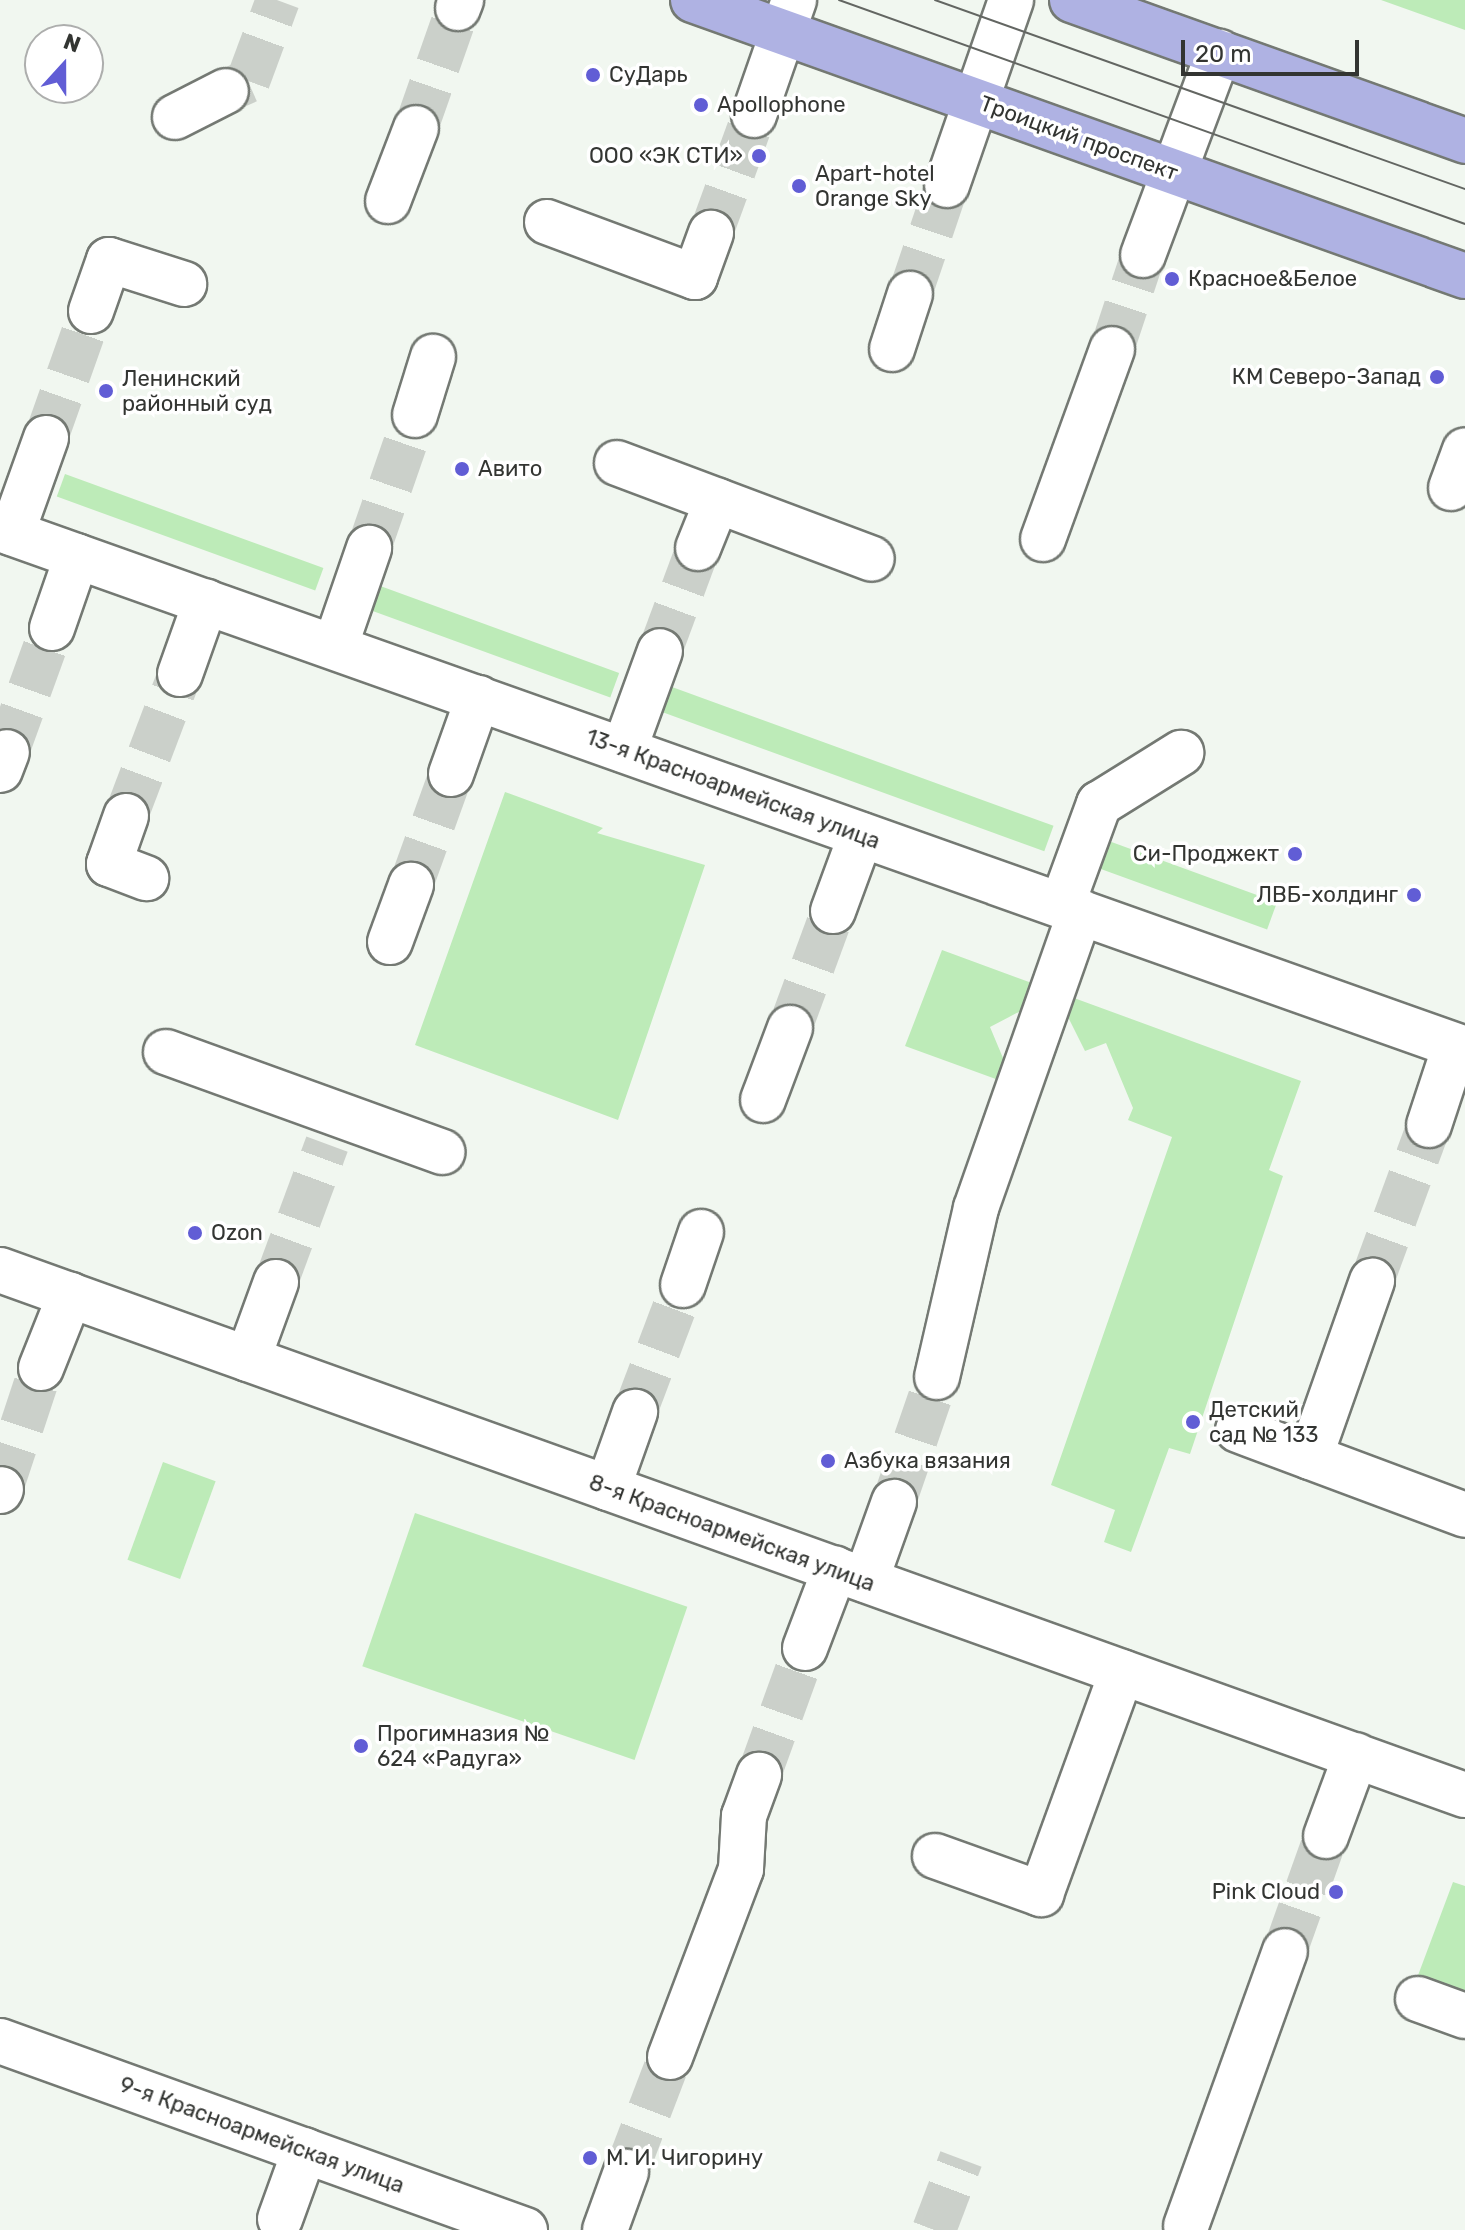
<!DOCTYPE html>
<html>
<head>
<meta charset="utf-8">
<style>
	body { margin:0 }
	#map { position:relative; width:1465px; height:2230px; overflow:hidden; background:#f1f7f0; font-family:Rubik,sans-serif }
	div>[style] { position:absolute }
	.green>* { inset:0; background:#bdebb8; transform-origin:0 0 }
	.minor-tunnel>* { height:44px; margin-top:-22px; transform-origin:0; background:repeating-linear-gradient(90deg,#cbd0ca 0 44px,transparent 0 66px) }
	.roads { filter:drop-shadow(2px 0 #747973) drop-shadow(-2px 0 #747973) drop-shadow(0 2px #747973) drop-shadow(0 -2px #747973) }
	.minor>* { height:44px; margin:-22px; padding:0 22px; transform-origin:22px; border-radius:22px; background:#fff }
	.major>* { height:44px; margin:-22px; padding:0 22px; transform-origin:22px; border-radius:22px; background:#afb2e3 }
	.tram>* { height:2px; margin:-1px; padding:0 1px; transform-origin:1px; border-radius:1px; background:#636662 }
	.dots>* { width:22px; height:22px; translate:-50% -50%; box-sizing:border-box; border:4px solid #fff; border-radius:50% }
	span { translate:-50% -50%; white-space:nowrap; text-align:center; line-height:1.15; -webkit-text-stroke:7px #fff; paint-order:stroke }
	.poi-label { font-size:22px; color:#333532 }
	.left { translate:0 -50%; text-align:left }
	.right { translate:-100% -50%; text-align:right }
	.street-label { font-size:22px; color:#333532 }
	.north { position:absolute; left:24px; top:24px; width:80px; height:80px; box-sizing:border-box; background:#fff; border:2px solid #adaead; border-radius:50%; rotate:21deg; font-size:22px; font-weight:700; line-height:32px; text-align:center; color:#333532 }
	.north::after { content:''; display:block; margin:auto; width:28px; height:36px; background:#615dd5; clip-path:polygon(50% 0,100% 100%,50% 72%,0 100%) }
	.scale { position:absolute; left:1181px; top:40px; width:178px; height:36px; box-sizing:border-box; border:4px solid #333532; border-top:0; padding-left:10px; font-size:24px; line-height:28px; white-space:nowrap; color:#333532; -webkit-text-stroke:6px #fff; paint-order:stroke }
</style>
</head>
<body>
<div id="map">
	<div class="green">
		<div style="clip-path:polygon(1381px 0,1465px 0,1465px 30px)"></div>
		<div style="left:65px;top:474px;width:275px;height:24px;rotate:20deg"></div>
		<div style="left:372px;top:583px;width:263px;height:26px;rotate:20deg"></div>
		<div style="left:672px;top:687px;width:406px;height:27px;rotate:20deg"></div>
		<div style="clip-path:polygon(505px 792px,603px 828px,597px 833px,705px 865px,618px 1120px,415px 1045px)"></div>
		<div style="left:1106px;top:840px;width:182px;height:29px;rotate:20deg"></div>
		<div style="clip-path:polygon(942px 950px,1040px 986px,1034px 1004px,990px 1027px,1008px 1070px,1004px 1082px,905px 1046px)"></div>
		<div style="clip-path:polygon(1074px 998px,1301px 1081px,1269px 1170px,1283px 1176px,1190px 1454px,1169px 1448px,1131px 1552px,1104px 1542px,1115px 1510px,1051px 1485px,1172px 1137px,1128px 1120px,1133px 1108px,1106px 1043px,1085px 1051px,1068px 1017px)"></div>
		<div style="left:163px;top:1462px;width:56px;height:104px;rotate:20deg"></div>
		<div style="left:415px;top:1513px;width:288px;height:162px;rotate:19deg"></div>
		<div style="clip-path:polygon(1453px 1882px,1465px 1886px,1465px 1996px,1417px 1978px)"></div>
	</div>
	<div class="minor-tunnel">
		<div style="left:226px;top:91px;width:24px;rotate:-24deg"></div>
		<div style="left:248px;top:81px;width:86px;rotate:-69.7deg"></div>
		<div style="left:416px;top:128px;width:127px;rotate:-70.7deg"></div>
		<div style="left:711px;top:233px;width:126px;rotate:-70deg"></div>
		<div style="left:910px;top:294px;width:115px;rotate:-71.3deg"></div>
		<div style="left:1112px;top:349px;width:99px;rotate:-71.7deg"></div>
		<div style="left:46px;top:438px;width:135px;rotate:-70.5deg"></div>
		<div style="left:369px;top:548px;width:141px;rotate:-70.9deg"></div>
		<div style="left:660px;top:651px;width:110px;rotate:-69.7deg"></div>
		<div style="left:7px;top:752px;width:132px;rotate:-70.1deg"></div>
		<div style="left:126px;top:816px;width:152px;rotate:-69.2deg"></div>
		<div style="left:411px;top:885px;width:118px;rotate:-70.2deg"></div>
		<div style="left:790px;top:1028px;width:125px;rotate:-69.8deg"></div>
		<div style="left:1372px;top:1281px;width:166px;rotate:-69.9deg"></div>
		<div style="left:276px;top:1282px;width:147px;rotate:-69.7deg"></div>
		<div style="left:635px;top:1412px;width:136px;rotate:-69.3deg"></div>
		<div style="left:1px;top:1489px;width:127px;rotate:-71.7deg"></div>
		<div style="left:894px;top:1502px;width:132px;rotate:-71deg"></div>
		<div style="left:759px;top:1775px;width:135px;rotate:-70.1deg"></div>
		<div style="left:1285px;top:1951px;width:122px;rotate:-70.4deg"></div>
		<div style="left:626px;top:2172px;width:123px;rotate:-69.1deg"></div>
		<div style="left:934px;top:2230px;width:76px;rotate:-69.2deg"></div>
	</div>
	<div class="roads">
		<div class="minor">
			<div style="left:458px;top:8px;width:9px;rotate:-69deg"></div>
			<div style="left:754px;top:115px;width:122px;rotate:-70.8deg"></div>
			<div style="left:175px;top:117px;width:57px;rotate:-27deg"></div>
			<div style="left:947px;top:185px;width:196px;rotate:-70.9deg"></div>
			<div style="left:388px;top:201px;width:78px;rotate:-69deg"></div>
			<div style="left:547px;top:222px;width:158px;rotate:20.4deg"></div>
			<div style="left:695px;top:277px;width:47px;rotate:-70deg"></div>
			<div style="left:1143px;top:255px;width:217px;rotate:-69.5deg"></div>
			<div style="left:91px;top:311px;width:54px;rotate:-70.6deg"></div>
			<div style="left:109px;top:260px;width:79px;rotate:17.7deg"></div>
			<div style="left:892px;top:349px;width:58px;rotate:-71.9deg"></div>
			<div style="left:415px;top:415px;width:61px;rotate:-72.8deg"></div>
			<div style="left:617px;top:463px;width:272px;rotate:20.6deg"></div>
			<div style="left:1451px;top:488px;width:40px;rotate:-69.8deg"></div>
			<div style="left:0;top:529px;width:1555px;rotate:19.54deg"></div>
			<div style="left:12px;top:533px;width:101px;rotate:-70.3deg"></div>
			<div style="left:1043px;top:539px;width:202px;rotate:-70deg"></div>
			<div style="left:698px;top:548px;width:51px;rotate:-68deg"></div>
			<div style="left:52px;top:628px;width:76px;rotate:-70.9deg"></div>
			<div style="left:335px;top:647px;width:105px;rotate:-71deg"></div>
			<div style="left:180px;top:674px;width:77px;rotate:-70.4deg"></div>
			<div style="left:624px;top:750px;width:105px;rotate:-70deg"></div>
			<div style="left:0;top:770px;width:19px;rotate:-69deg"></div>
			<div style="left:451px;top:774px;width:81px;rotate:-70.4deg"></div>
			<div style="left:126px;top:816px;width:51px;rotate:109.5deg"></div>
			<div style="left:109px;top:864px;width:40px;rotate:21deg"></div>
			<div style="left:1062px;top:905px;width:108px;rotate:-69.9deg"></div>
			<div style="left:1099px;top:804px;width:97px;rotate:-31.9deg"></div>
			<div style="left:833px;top:911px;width:81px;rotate:-69.8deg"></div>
			<div style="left:390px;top:942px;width:61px;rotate:-69.8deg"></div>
			<div style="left:166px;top:1052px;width:294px;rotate:19.9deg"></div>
			<div style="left:763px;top:1100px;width:77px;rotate:-69.4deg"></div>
			<div style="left:1429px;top:1125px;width:83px;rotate:-71.8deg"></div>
			<div style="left:0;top:1270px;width:1556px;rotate:19.72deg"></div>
			<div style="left:683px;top:1285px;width:56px;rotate:-71.2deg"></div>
			<div style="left:248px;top:1359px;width:82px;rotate:-70deg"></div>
			<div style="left:41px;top:1368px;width:79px;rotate:-68.3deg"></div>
			<div style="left:937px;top:1377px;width:173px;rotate:-77deg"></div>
			<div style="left:976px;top:1208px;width:314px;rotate:-70.6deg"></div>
			<div style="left:1238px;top:1430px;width:242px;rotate:20.5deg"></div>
			<div style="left:1310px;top:1457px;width:187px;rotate:-70.6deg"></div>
			<div style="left:608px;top:1488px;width:81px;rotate:-70.4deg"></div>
			<div style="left:0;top:1491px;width:2px;rotate:-63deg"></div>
			<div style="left:866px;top:1580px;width:83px;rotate:-70.3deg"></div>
			<div style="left:805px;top:1648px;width:85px;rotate:-69.2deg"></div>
			<div style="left:1326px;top:1836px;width:86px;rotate:-69.7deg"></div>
			<div style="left:935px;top:1856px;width:113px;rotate:19.7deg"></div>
			<div style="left:1041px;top:1894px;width:236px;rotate:-70deg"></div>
			<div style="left:1418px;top:1999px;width:50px;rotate:19.9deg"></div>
			<div style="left:0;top:2041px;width:558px;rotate:19.8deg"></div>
			<div style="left:670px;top:2057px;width:201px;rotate:-69.3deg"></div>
			<div style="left:741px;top:1869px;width:53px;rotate:-86.8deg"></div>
			<div style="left:744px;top:1816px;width:44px;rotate:-69.9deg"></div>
			<div style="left:280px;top:2219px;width:73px;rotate:-70.1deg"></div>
			<div style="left:1186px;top:2226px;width:292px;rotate:-70.2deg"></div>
			<div style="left:605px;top:2230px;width:62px;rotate:-70.1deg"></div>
		</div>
		<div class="major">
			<div style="left:693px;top:0;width:820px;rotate:19.67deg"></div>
			<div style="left:1072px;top:0;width:418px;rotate:19.7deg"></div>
		</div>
	</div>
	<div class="tram">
		<div style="left:839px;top:0;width:665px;rotate:19.69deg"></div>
		<div style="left:935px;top:0;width:563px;rotate:19.63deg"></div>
	</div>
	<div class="dots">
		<div style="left:593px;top:75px;background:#615dd5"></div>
		<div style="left:701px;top:105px;background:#615dd5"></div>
		<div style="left:759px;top:156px;background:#615dd5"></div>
		<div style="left:799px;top:186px;background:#615dd5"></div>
		<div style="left:1172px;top:279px;background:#615dd5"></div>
		<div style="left:1437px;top:377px;background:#615dd5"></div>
		<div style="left:106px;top:391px;background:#615dd5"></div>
		<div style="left:462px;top:469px;background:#615dd5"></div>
		<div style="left:1295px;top:854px;background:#615dd5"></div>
		<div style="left:1414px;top:895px;background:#615dd5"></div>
		<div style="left:195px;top:1233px;background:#615dd5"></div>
		<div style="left:1193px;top:1422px;background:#615dd5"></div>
		<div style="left:828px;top:1461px;background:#615dd5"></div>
		<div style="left:361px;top:1746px;background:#615dd5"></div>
		<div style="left:1336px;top:1892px;background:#615dd5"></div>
		<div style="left:590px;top:2158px;background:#615dd5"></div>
	</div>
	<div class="poi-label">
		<span class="left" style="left:609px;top:75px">СуДарь</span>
		<span class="left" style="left:717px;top:105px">Apollophone</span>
		<span class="right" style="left:743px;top:156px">ООО «ЭК СТИ»</span>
		<span class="left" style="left:815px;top:186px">Apart-hotel<br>Orange Sky</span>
		<span class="left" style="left:1188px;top:279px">Красное&amp;Белое</span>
		<span class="right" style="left:1421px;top:377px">КМ Северо-Запад</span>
		<span class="left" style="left:122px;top:391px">Ленинский<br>районный суд</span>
		<span class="left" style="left:478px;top:469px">Авито</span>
		<span class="right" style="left:1279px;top:854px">Си-Проджект</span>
		<span class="right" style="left:1398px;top:895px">ЛВБ-холдинг</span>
		<span class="left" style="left:211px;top:1233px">Ozon</span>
		<span class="left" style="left:1209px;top:1422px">Детский<br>сад № 133</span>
		<span class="left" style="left:844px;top:1461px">Азбука вязания</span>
		<span class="left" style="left:377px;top:1746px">Прогимназия №<br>624 «Радуга»</span>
		<span class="right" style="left:1320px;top:1892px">Pink Cloud</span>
		<span class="left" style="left:606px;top:2158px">М. И. Чигорину</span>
	</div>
	<div class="street-label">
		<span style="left:1079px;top:138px;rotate:20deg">Троицкий проспект</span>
		<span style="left:733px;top:789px;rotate:20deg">13-я Красноармейская улица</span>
		<span style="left:732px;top:1533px;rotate:20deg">8-я Красноармейская улица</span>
		<span style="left:262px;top:2135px;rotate:20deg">9-я Красноармейская улица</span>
	</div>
	<div class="north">N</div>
	<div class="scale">20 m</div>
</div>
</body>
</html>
